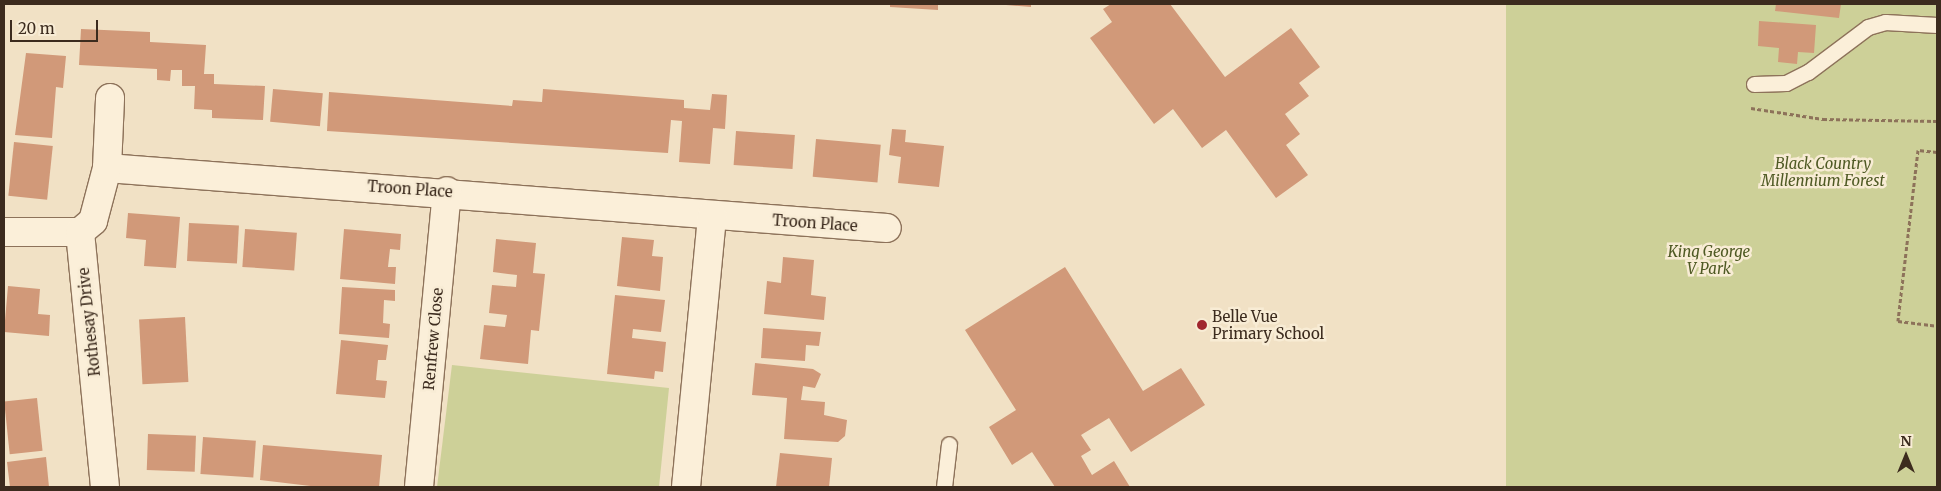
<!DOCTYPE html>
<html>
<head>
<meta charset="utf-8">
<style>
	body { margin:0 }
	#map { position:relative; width:1941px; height:491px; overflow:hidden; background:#f1e1c5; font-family:Merriweather,serif }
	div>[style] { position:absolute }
	.green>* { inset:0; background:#cdd098; transform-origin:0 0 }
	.building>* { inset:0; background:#d19979; transform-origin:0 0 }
	.path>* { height:3px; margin-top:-1.5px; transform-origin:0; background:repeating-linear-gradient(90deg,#8d725a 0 4px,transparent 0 6.5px) }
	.roads { filter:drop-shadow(1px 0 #8d725a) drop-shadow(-1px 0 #8d725a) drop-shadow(0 1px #8d725a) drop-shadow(0 -1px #8d725a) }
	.service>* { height:15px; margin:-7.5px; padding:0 7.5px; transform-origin:7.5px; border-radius:7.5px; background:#fbefd9 }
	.minor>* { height:28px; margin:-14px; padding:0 14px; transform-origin:14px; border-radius:14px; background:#fbefd9 }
	.dots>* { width:14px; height:14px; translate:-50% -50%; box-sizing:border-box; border:2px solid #f8ecd5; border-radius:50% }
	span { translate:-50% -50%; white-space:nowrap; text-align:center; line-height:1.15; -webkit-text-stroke:5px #f8ecd5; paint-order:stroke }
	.park-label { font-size:15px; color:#4f5a24; font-style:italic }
	.street-label { font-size:15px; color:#3c2b1e }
	.poi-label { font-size:15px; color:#3c2b1e }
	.left { translate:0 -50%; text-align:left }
	.frame { position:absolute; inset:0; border:5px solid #3c2b1e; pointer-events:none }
	.north { position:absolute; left:1881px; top:431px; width:50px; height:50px; -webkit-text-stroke:4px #f8ecd5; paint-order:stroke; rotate:0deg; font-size:14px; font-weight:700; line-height:20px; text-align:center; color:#3c2b1e }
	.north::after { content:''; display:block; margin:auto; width:18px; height:22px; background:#3c2b1e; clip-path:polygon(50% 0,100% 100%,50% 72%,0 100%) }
	.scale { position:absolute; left:10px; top:20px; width:88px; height:22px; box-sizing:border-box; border:2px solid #3c2b1e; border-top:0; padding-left:6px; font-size:15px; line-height:18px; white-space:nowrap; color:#3c2b1e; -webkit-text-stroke:4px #f8ecd5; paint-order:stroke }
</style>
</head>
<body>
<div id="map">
	<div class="green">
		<div style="left:1506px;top:4px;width:431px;height:486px"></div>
		<div style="clip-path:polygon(452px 365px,669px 388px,659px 487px,437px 487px)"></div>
	</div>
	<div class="building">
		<div style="clip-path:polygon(890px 4px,938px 4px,938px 10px,890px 7px)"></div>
		<div style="clip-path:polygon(994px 4px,1031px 4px,1031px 7px)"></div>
		<div style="clip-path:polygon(1111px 4px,1170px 4px,1225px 77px,1291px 28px,1320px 67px,1299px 83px,1309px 96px,1285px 114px,1300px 134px,1286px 145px,1308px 175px,1276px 198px,1226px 130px,1202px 148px,1173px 109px,1154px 124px,1090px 38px,1112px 22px,1103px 9px)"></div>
		<div style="clip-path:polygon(1776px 4px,1841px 4px,1839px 18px,1775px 11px)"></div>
		<div style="clip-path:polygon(1759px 21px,1816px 25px,1814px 53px,1798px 52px,1797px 64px,1778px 62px,1779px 48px,1758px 46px)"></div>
		<div style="clip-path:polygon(81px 29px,150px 32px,150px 42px,206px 45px,204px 74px,214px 74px,214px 84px,265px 86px,263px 120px,212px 118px,212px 110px,194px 109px,195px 86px,182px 86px,182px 70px,171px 70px,170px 81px,157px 80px,157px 69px,79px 65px)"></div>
		<div style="clip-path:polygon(26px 53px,66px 56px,63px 88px,56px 87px,52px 138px,15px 135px)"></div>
		<div style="left:273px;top:89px;width:50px;height:33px;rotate:5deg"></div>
		<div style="clip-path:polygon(543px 89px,684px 100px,684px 108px,710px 110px,712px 94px,727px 95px,725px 129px,713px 128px,710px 164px,679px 162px,682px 121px,671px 120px,668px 153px,327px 131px,329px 92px,512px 106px,513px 100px,542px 102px)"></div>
		<div style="clip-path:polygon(892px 129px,906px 130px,905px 142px,944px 146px,939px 187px,898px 183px,901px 157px,889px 155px)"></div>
		<div style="left:736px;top:131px;width:59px;height:34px;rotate:4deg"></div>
		<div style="left:816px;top:139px;width:65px;height:38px;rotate:5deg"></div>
		<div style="left:14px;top:142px;width:39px;height:54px;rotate:6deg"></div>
		<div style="clip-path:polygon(128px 213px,180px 217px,176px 268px,144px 266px,146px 240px,126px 238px)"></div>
		<div style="left:189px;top:223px;width:50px;height:38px;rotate:3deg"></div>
		<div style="left:245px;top:229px;width:52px;height:38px;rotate:4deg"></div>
		<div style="clip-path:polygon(344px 229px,401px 234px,400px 250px,390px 249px,388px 267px,396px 267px,395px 284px,340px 279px)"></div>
		<div style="clip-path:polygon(622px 237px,654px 240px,652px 256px,663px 257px,660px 291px,617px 286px)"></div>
		<div style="clip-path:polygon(496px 239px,536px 243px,533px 273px,545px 274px,539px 331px,531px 330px,528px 364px,480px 359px,484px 325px,505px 327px,507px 315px,489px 313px,492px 285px,516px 287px,517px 275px,493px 272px)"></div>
		<div style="clip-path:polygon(783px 257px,814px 260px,811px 295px,826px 297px,824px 320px,764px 314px,767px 281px,781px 283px)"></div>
		<div style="clip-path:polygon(1065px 267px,1143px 391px,1181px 368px,1205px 405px,1131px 452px,1109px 418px,1081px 435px,1091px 450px,1081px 456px,1092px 475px,1114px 461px,1130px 487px,1055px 487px,1032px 452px,1012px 465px,989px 427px,1016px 410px,965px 330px)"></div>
		<div style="clip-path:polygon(8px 286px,40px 289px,38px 314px,50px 315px,49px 336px,4px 332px)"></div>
		<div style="clip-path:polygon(342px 287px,395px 290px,395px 301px,384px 300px,383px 323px,390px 324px,389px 338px,339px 334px)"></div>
		<div style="clip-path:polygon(615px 295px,665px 300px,661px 332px,633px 329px,632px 338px,666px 342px,663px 372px,655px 371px,654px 379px,607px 374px)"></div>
		<div style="left:185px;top:317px;width:65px;height:46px;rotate:87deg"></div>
		<div style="clip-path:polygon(763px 328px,821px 332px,819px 346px,806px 345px,805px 361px,761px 358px)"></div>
		<div style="clip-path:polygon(341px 340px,388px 345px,386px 360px,378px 360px,376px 380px,387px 381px,385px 398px,336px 394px)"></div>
		<div style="clip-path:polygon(755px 363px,813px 369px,821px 374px,815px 388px,803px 386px,801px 400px,825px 402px,824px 415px,847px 420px,845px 436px,838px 442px,784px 439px,787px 398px,752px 395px)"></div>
		<div style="left:37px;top:398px;width:53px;height:33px;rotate:84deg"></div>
		<div style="left:148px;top:434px;width:48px;height:36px;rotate:2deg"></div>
		<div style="left:203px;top:437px;width:53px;height:37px;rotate:4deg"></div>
		<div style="clip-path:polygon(263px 445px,382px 455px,379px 487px,319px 487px,260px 480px)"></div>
		<div style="clip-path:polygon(780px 453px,832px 458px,829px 487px,776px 487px)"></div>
		<div style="clip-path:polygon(46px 457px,49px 487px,10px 487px,7px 462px)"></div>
	</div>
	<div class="path">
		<div style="left:1751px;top:108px;width:73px;rotate:8.7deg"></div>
		<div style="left:1823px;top:119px;width:114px;rotate:1deg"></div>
		<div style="left:1937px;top:152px;width:19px;rotate:-174deg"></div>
		<div style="left:1918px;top:150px;width:172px;rotate:96.7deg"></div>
		<div style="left:1898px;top:321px;width:39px;rotate:7deg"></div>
	</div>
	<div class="roads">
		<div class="service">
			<div style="left:1754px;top:84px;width:32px;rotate:-2deg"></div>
			<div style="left:1786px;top:83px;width:25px;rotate:-27deg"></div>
			<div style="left:1808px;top:72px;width:75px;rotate:-36.9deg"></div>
			<div style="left:1868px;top:27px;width:18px;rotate:-16deg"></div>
			<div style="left:1885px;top:22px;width:52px;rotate:3.3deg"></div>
			<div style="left:944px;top:487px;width:43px;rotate:-83.4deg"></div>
		</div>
		<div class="minor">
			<div style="left:107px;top:168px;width:782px;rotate:4.4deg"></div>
			<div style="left:4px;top:232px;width:76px"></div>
			<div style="left:80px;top:232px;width:256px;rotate:84.4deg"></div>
			<div style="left:80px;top:232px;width:17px;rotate:-40deg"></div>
			<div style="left:93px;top:221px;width:55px;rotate:-75.2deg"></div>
			<div style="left:107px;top:168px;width:70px;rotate:-87.5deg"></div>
			<div style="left:419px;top:487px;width:297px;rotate:-84.6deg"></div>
			<div style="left:686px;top:487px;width:273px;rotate:-84.5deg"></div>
		</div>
	</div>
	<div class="dots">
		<div style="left:1202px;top:325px;background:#a0262e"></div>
	</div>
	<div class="park-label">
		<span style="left:1823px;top:172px">Black Country<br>Millennium Forest</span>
		<span style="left:1709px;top:260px">King George<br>V Park</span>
	</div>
	<div class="street-label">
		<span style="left:410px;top:189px;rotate:4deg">Troon Place</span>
		<span style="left:815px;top:223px;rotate:4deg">Troon Place</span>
		<span style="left:89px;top:322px;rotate:-96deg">Rothesay Drive</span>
		<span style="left:433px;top:339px;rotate:-85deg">Renfrew Close</span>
	</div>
	<div class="poi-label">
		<span class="left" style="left:1212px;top:325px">Belle Vue<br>Primary School</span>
	</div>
	<div class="frame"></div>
	<div class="north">N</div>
	<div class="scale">20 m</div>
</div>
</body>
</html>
